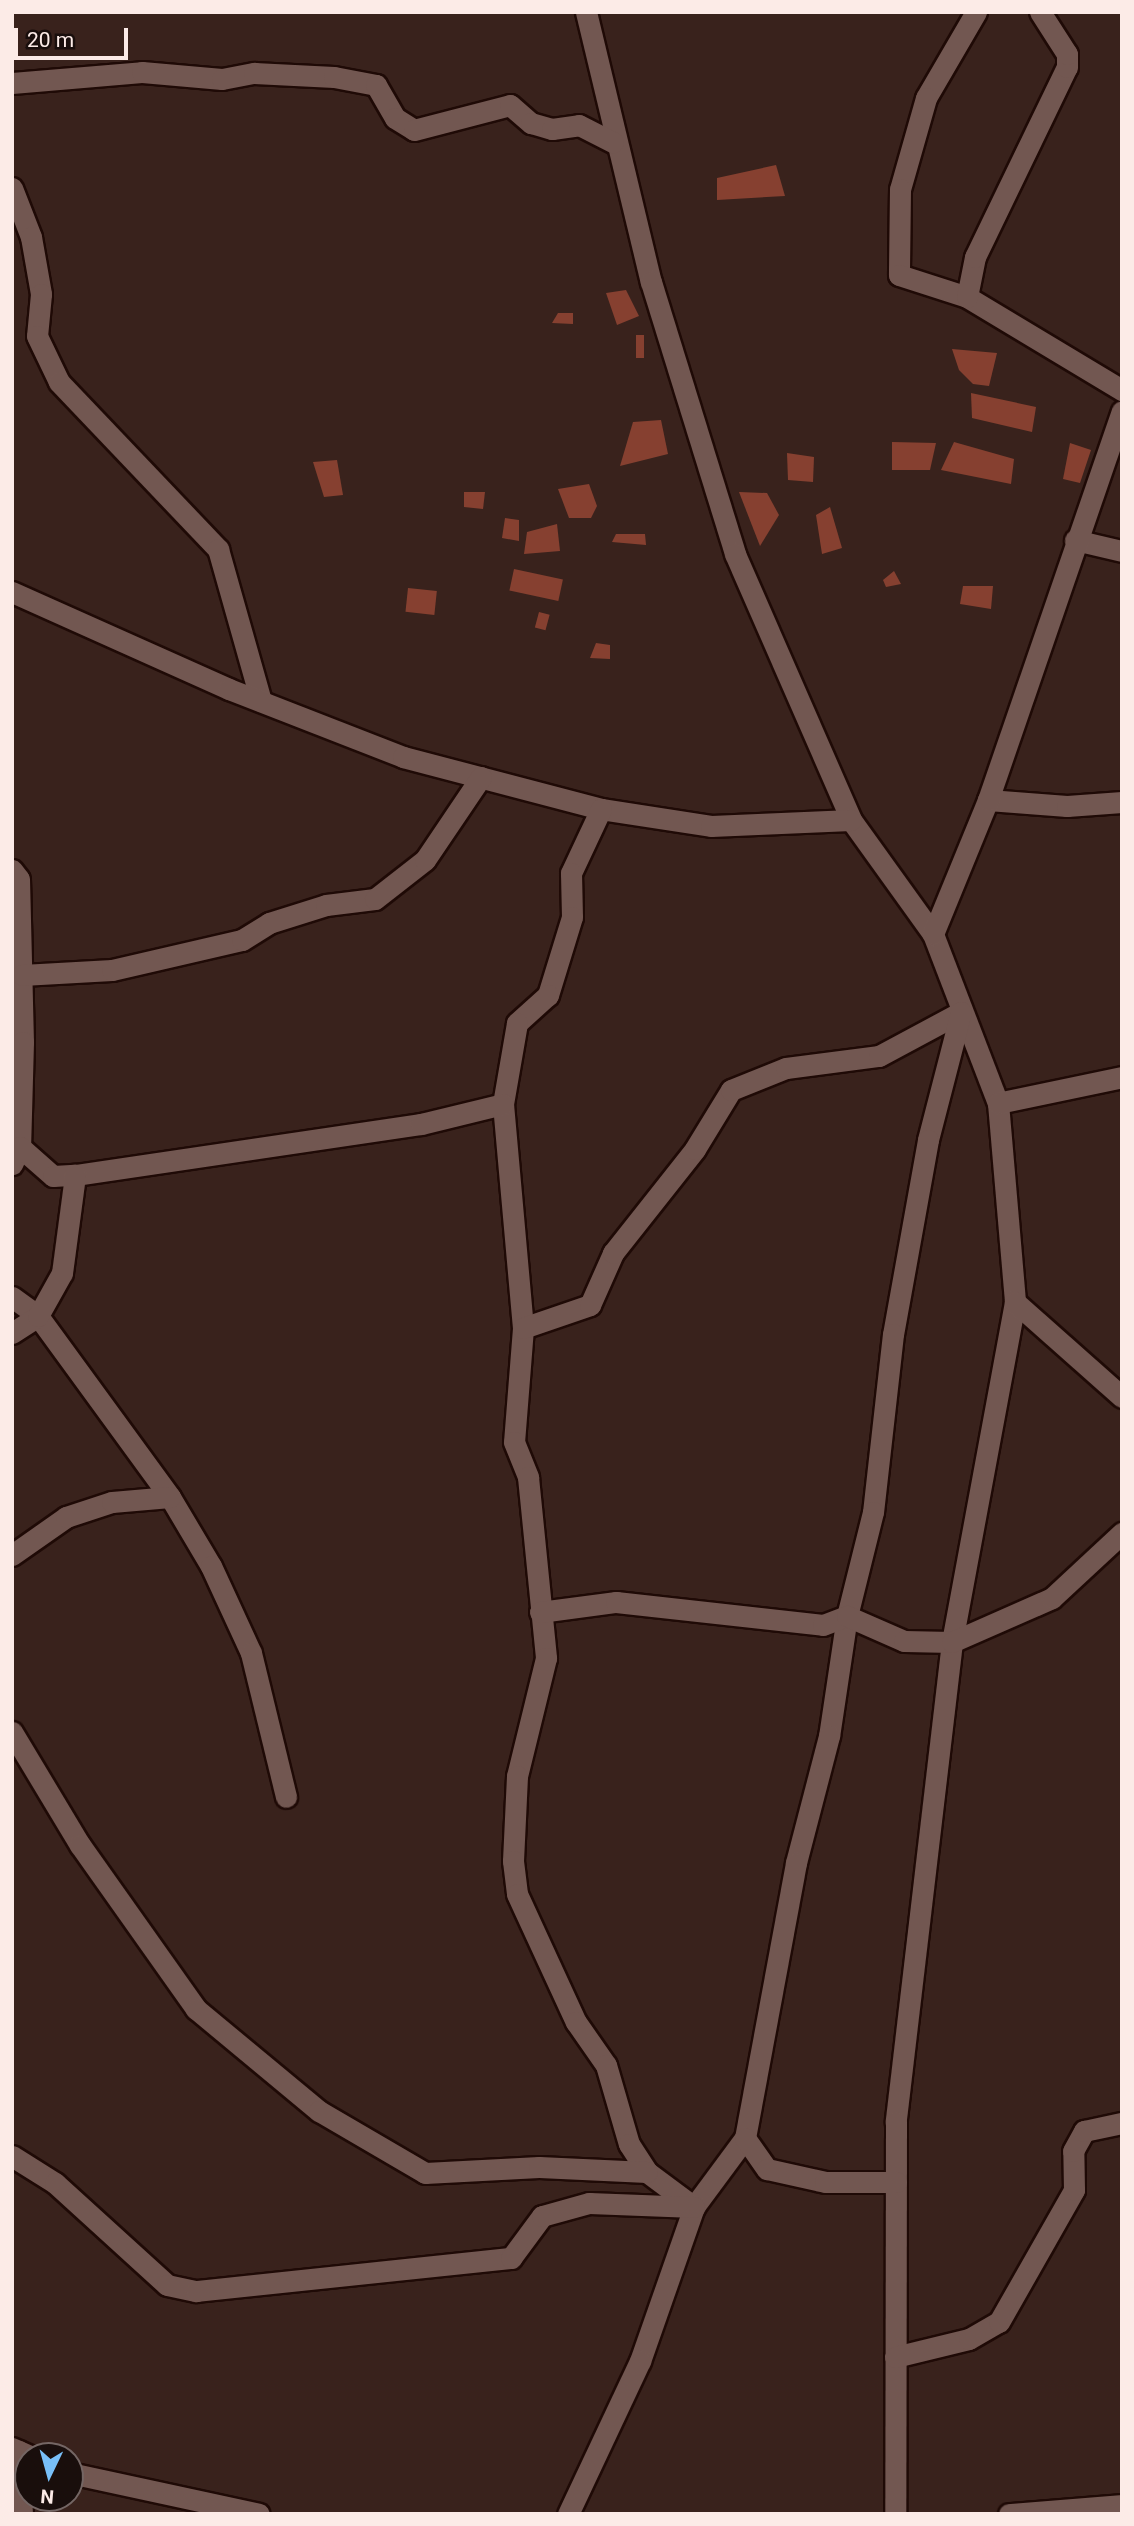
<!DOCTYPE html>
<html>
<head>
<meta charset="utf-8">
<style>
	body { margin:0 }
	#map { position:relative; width:1134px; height:2526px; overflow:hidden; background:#39221c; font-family:Roboto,sans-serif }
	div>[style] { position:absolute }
	.building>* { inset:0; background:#864030; transform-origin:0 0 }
	.roads { filter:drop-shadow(2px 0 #1f0a06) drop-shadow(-2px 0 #1f0a06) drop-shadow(0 2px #1f0a06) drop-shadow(0 -2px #1f0a06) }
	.minor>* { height:21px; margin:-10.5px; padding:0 10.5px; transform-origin:10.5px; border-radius:10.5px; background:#725751 }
	.tertiary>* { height:21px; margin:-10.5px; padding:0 10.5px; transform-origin:10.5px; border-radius:10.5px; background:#725751 }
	span { translate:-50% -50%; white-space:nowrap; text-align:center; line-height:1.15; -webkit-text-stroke:7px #190e0c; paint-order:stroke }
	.frame { position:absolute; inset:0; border:14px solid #fcebe7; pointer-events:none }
	.north { position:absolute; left:14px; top:2442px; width:70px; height:70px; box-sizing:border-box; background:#190e0c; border:2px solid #746664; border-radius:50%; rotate:185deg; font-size:19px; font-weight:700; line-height:28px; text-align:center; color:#fcebe7 }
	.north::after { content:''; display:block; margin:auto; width:24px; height:32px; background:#78bff8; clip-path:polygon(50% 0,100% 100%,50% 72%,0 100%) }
	.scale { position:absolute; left:14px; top:28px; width:114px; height:32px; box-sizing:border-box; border:4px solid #fcebe7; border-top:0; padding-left:9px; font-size:21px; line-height:24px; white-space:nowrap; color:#fcebe7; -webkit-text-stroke:5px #190e0c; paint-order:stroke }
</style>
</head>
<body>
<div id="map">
	<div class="building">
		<div style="clip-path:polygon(776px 165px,785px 196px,717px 200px,717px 178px)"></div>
		<div style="clip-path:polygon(626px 290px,639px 316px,617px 325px,606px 293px)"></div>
		<div style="clip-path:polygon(558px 313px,573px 313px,573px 324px,552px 323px)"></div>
		<div style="left:636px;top:335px;width:8px;height:23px"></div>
		<div style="clip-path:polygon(952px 349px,997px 353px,989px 386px,973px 384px,959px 370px)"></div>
		<div style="clip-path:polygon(971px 393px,1036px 407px,1032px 432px,972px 418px)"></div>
		<div style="clip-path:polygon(661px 420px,668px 454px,620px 466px,633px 422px)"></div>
		<div style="clip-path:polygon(892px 442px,936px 443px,930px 470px,892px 470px)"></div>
		<div style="clip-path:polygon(954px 442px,1014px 459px,1011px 484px,941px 470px)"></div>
		<div style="clip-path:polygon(1070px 443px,1091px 450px,1080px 483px,1063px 479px)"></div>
		<div style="clip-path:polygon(787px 453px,814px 457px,813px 482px,788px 480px)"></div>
		<div style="clip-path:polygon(337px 460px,343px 495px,324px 497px,313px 462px)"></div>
		<div style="clip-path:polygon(589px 484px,597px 506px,591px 518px,569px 518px,558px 489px)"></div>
		<div style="clip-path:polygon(464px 492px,485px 492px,483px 509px,464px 507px)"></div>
		<div style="clip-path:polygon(739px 492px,767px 493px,779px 515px,760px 546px)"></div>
		<div style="clip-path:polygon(830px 507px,842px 548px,822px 554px,816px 515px)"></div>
		<div style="clip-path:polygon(505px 518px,519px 520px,519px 541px,502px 538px)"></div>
		<div style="clip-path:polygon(557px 524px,560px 551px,524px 554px,527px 532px)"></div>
		<div style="clip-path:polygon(616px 534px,645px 534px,646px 545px,612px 542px)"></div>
		<div style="left:514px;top:569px;width:50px;height:22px;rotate:12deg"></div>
		<div style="clip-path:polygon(894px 571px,901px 584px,886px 587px,883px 580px)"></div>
		<div style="clip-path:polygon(963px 586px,993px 586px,991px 609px,960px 604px)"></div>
		<div style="left:408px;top:588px;width:29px;height:24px;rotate:6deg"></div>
		<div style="left:539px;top:612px;width:11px;height:16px;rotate:15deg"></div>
		<div style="clip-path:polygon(596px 643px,610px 645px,610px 659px,590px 658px)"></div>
	</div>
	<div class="roads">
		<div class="minor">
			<div style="left:586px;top:12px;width:278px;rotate:76.5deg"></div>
			<div style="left:651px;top:282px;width:285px;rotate:72.8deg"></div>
			<div style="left:735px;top:554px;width:290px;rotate:66.4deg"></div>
			<div style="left:851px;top:820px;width:140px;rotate:54.3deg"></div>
			<div style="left:933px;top:934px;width:181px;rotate:69deg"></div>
			<div style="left:998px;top:1103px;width:200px;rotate:85.1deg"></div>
			<div style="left:1015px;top:1302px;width:346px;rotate:100.5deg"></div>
			<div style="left:952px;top:1642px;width:483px;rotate:96.7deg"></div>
			<div style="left:896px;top:2122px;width:392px;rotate:90.1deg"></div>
			<div style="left:976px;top:12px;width:99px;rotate:120.2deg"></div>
			<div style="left:926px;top:98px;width:95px;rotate:105.9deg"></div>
			<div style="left:900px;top:189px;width:86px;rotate:90.7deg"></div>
			<div style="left:899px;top:275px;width:71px;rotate:17.9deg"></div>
			<div style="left:967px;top:297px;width:181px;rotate:31deg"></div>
			<div style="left:12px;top:83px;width:130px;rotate:-4.8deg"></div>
			<div style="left:142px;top:72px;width:80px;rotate:5deg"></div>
			<div style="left:222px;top:79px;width:33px;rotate:-11deg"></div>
			<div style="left:254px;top:73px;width:80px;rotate:2.9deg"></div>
			<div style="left:334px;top:77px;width:43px;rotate:10.8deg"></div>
			<div style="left:376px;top:85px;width:38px;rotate:60deg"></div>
			<div style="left:395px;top:118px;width:22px;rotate:32deg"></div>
			<div style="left:414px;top:130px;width:99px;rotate:-14.6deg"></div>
			<div style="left:510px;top:105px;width:28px;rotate:41deg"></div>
			<div style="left:531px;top:123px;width:22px;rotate:16deg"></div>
			<div style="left:552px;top:129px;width:27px;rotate:-8deg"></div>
			<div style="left:579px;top:125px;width:38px;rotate:27deg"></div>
			<div style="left:12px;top:188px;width:53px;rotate:68.8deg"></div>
			<div style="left:31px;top:237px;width:58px;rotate:80deg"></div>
			<div style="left:41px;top:294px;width:42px;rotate:95.4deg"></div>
			<div style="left:37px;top:336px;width:51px;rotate:64.4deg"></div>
			<div style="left:59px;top:382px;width:231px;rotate:46.4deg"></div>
			<div style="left:218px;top:549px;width:158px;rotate:74.2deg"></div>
			<div style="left:967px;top:297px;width:41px;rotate:-78.7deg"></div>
			<div style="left:975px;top:257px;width:211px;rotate:-64.2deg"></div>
			<div style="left:1067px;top:67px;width:13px;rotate:-90deg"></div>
			<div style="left:1067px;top:54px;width:50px;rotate:-122.7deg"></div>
			<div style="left:1075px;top:540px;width:48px;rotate:13.2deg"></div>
			<div style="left:12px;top:592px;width:238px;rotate:24.1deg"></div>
			<div style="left:229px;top:689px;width:187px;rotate:21.3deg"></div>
			<div style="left:403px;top:757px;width:205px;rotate:14.7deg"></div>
			<div style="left:601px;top:809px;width:111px;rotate:8.8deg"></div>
			<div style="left:711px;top:826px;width:140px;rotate:-2.5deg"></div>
			<div style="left:988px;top:800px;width:79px;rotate:4.3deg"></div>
			<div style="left:1067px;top:806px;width:55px;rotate:-4.2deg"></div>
			<div style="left:601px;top:809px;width:71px;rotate:115.1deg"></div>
			<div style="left:571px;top:873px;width:44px;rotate:88.7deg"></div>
			<div style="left:572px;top:917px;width:82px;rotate:107.1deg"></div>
			<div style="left:548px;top:995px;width:42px;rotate:137.9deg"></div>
			<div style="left:517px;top:1023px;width:82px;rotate:99.8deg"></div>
			<div style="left:503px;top:1104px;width:225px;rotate:84.9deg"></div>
			<div style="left:523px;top:1328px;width:114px;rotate:94.5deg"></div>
			<div style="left:514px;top:1442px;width:38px;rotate:68deg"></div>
			<div style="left:528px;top:1477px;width:182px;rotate:84.3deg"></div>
			<div style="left:546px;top:1658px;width:122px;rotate:103.8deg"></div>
			<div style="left:517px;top:1776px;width:85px;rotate:92.7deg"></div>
			<div style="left:513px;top:1861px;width:33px;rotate:83deg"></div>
			<div style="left:517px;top:1894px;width:141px;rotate:65.3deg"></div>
			<div style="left:576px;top:2022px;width:52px;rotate:55.1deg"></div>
			<div style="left:606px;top:2065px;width:82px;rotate:73.8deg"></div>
			<div style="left:629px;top:2144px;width:33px;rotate:57deg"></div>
			<div style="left:647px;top:2172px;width:59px;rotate:36.7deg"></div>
			<div style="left:12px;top:870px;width:11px;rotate:52deg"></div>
			<div style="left:19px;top:879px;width:163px;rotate:88.6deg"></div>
			<div style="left:23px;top:1042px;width:105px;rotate:91.6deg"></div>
			<div style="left:20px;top:1147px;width:19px;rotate:115deg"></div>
			<div style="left:933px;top:934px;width:145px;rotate:-67.7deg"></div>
			<div style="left:988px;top:800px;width:411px;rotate:-71deg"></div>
			<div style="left:22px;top:975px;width:90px;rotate:-3.2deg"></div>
			<div style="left:112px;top:970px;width:133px;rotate:-13deg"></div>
			<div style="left:242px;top:940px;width:32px;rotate:-32deg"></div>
			<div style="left:269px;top:923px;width:60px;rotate:-17.5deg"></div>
			<div style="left:326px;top:905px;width:49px;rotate:-7deg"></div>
			<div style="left:375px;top:899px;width:63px;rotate:-38deg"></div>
			<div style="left:425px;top:860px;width:100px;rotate:-56deg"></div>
			<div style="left:998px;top:1103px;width:127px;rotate:-11.8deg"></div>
			<div style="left:20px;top:1147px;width:44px;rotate:41.3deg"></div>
			<div style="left:53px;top:1176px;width:22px;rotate:-3deg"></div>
			<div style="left:75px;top:1175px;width:350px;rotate:-8.4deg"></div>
			<div style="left:421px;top:1124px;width:84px;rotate:-13.7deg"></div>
			<div style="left:12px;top:1297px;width:32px;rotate:36deg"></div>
			<div style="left:38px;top:1316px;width:224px;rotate:53.9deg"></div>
			<div style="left:170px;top:1497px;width:80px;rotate:59.3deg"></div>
			<div style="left:211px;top:1566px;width:96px;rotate:65.3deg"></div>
			<div style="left:251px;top:1653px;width:148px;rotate:76.3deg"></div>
			<div style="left:1015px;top:1302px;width:143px;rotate:41.6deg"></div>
			<div style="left:523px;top:1328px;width:71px;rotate:-18.9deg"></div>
			<div style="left:590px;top:1305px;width:57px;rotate:-66.1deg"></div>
			<div style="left:613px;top:1253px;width:132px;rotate:-51.7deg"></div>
			<div style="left:695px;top:1149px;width:69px;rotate:-58.6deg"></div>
			<div style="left:731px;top:1090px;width:59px;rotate:-21.8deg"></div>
			<div style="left:786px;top:1068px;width:94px;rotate:-7.4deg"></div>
			<div style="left:879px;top:1056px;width:93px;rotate:-28.2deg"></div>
			<div style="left:961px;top:1012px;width:132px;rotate:104.5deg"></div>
			<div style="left:928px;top:1140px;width:197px;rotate:100.2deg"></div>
			<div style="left:893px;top:1334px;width:179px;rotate:96.4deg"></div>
			<div style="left:873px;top:1512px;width:107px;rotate:104deg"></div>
			<div style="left:847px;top:1616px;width:121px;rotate:98.5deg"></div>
			<div style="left:829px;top:1736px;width:131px;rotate:104.6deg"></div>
			<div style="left:796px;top:1863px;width:280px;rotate:100.5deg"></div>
			<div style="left:745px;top:2138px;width:86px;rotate:126.5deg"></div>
			<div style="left:694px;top:2207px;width:163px;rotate:109.3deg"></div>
			<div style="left:640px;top:2361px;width:169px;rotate:115.2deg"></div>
			<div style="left:12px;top:1333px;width:31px;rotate:-33deg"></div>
			<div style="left:38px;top:1316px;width:49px;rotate:-60.8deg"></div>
			<div style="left:62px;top:1273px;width:99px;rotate:-82.4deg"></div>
			<div style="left:12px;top:1555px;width:66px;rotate:-35.1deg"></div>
			<div style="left:66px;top:1517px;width:48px;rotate:-18.1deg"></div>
			<div style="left:112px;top:1502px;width:58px;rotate:-4.9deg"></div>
			<div style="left:540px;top:1612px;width:77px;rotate:-7.5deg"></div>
			<div style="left:616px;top:1602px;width:208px;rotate:6.3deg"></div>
			<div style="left:823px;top:1625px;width:26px;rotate:-21deg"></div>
			<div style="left:847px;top:1616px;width:62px;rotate:23.7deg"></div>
			<div style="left:904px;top:1641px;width:48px;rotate:1.2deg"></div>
			<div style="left:952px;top:1642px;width:109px;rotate:-23.7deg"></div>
			<div style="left:1052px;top:1598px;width:96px;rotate:-42.9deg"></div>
			<div style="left:12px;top:1732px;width:132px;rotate:59deg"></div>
			<div style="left:80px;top:1845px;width:201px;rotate:54.7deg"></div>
			<div style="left:196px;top:2009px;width:160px;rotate:39.7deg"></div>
			<div style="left:319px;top:2111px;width:123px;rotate:30.3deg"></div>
			<div style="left:425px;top:2173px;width:114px;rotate:-3deg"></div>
			<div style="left:539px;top:2167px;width:108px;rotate:2.7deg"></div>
			<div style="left:745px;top:2138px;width:38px;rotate:55deg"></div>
			<div style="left:767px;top:2169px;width:59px;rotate:12.6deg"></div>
			<div style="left:825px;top:2182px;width:71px"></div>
			<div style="left:12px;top:2156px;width:51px;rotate:32.1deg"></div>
			<div style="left:55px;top:2183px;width:151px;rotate:42.3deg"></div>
			<div style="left:167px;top:2285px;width:30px;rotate:12deg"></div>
			<div style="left:196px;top:2291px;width:317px;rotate:-6deg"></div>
			<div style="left:511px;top:2258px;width:52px;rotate:-53.6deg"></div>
			<div style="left:542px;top:2216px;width:49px;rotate:-15.5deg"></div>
			<div style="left:589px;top:2203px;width:105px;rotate:2.2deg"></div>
			<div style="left:895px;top:2357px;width:76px;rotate:-13.7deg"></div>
			<div style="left:969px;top:2339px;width:34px;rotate:-30deg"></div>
			<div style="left:999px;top:2322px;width:152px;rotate:-60.4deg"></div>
			<div style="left:1074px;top:2190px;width:39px;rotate:-91deg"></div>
			<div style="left:1073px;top:2151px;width:23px;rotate:-61deg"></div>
			<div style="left:1084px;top:2131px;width:39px;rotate:-12deg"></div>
			<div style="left:19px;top:2451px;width:63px;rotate:87.3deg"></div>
		</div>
		<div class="tertiary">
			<div style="left:12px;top:2448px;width:20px;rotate:24deg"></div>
			<div style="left:70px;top:2473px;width:193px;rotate:12.2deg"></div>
			<div style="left:1009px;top:2514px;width:113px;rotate:-4.6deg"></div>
		</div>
	</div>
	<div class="frame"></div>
	<div class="north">N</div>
	<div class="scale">20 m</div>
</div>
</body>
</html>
